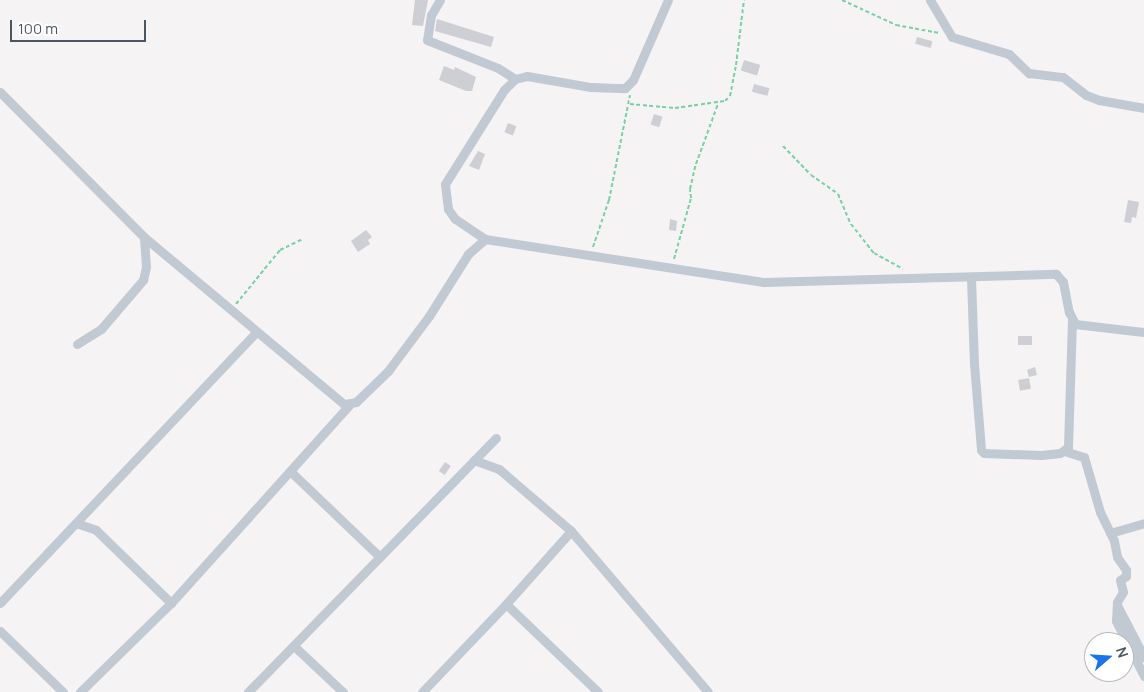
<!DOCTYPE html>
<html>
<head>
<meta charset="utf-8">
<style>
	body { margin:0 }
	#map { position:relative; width:1144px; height:692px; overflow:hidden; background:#f5f3f3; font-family:Manrope,sans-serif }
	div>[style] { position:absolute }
	.building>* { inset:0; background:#cdcfd5; transform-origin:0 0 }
	.path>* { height:2px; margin-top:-1px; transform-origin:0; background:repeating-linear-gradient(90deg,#7ad0a6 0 4px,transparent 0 6.5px) }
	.minor>* { height:9px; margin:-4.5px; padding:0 4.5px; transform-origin:4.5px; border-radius:4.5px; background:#c1cad2 }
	span { translate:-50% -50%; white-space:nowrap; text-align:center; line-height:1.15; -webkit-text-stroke:4px #fff; paint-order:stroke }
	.north { position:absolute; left:1084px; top:632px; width:50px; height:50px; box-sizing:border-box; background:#fff; border:1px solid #b7bbc0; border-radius:50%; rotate:71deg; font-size:14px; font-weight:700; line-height:20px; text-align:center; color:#4a5661 }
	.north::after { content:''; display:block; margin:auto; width:18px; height:22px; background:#1a73e8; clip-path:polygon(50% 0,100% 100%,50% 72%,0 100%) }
	.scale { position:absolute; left:10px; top:20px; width:136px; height:22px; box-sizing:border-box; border:2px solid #4a5661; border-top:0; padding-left:6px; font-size:15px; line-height:18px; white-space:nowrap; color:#4a5661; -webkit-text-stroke:4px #fff; paint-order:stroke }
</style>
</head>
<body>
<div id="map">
	<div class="building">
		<div style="clip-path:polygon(415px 0,428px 0,423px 26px,412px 25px)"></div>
		<div style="clip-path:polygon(437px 19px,494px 37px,491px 47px,435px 31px)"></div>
		<div style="left:917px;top:37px;width:16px;height:7px;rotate:15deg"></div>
		<div style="left:744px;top:60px;width:17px;height:11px;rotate:17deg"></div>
		<div style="clip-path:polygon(444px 66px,454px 70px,455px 67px,476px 77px,472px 91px,466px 91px,439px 80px)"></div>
		<div style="left:754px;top:84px;width:16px;height:8px;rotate:15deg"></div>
		<div style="left:654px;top:114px;width:9px;height:11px;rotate:18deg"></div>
		<div style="left:508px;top:123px;width:9px;height:10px;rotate:21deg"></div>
		<div style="clip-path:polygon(478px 151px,485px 154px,479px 170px,469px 166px)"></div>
		<div style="clip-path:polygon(1128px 200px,1139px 202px,1136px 218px,1132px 217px,1131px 223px,1124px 222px)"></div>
		<div style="clip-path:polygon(670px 219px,677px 221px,676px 231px,669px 230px)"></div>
		<div style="clip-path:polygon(366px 230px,372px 237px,368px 240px,370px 244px,358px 252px,351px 241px)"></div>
		<div style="left:1018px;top:336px;width:14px;height:9px"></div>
		<div style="clip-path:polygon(1035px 367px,1037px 375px,1029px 377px,1027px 370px)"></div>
		<div style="left:1029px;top:378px;width:11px;height:11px;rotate:80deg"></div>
		<div style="left:445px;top:462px;width:7px;height:11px;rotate:34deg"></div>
	</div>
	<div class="path">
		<div style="left:842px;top:0;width:60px;rotate:24.8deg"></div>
		<div style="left:896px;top:25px;width:44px;rotate:10.5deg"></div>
		<div style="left:630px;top:104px;width:45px;rotate:5.1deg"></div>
		<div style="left:675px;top:108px;width:50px;rotate:-8deg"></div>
		<div style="left:725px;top:101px;width:7px;rotate:-45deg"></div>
		<div style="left:730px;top:96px;width:32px;rotate:-79deg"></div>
		<div style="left:736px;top:65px;width:65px;rotate:-83deg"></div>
		<div style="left:783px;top:146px;width:40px;rotate:46deg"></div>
		<div style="left:811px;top:175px;width:33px;rotate:35deg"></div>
		<div style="left:838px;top:194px;width:33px;rotate:67deg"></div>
		<div style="left:851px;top:224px;width:37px;rotate:52deg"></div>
		<div style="left:874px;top:253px;width:33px;rotate:29deg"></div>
		<div style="left:593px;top:247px;width:50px;rotate:-71.2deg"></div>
		<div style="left:609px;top:200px;width:107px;rotate:-78.7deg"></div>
		<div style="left:674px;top:259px;width:63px;rotate:-74.4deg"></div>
		<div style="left:691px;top:198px;width:9px;rotate:-96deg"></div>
		<div style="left:690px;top:189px;width:26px;rotate:-77deg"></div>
		<div style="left:696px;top:164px;width:64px;rotate:-69.9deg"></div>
		<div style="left:236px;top:304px;width:70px;rotate:-50.8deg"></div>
		<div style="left:280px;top:250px;width:25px;rotate:-26deg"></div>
	</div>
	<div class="minor">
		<div style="left:440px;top:0;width:17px;rotate:121deg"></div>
		<div style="left:431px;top:15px;width:25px;rotate:99deg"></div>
		<div style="left:427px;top:40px;width:76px;rotate:21.5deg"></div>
		<div style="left:498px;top:68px;width:20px;rotate:33deg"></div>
		<div style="left:930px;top:0;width:43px;rotate:59.3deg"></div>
		<div style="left:952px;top:37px;width:59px;rotate:16.6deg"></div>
		<div style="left:1009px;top:54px;width:28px;rotate:44deg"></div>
		<div style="left:1029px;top:73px;width:34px;rotate:7deg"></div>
		<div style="left:1063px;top:77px;width:29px;rotate:38deg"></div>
		<div style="left:1086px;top:95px;width:14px;rotate:21deg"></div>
		<div style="left:1099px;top:100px;width:46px;rotate:10.1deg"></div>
		<div style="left:0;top:92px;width:204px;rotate:45.2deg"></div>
		<div style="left:144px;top:237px;width:261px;rotate:39.9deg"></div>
		<div style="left:344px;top:404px;width:12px;rotate:-9deg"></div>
		<div style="left:356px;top:402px;width:45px;rotate:-44.1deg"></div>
		<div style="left:388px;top:371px;width:69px;rotate:-53.3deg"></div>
		<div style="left:429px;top:316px;width:73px;rotate:-57.8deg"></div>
		<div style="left:468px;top:254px;width:23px;rotate:-41deg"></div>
		<div style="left:485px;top:239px;width:282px;rotate:8.8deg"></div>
		<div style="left:764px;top:282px;width:292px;rotate:-1.6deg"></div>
		<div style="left:1056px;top:274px;width:11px;rotate:49deg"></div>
		<div style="left:1063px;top:282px;width:31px;rotate:79deg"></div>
		<div style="left:1069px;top:312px;width:13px;rotate:63deg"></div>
		<div style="left:1075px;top:324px;width:69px;rotate:6.6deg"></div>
		<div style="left:485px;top:239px;width:36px;rotate:-146deg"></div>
		<div style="left:455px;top:219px;width:12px;rotate:-125deg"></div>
		<div style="left:448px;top:209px;width:25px;rotate:-97deg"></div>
		<div style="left:445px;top:184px;width:111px;rotate:-57.9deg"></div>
		<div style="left:504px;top:90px;width:16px;rotate:-45deg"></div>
		<div style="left:515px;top:79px;width:12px;rotate:-14deg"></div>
		<div style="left:527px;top:76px;width:65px;rotate:9.8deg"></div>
		<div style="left:591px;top:87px;width:34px;rotate:2deg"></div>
		<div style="left:625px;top:88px;width:11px;rotate:-45deg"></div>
		<div style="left:633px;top:80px;width:87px;rotate:-66.4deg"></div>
		<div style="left:971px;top:278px;width:86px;rotate:88deg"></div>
		<div style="left:974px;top:364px;width:86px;rotate:85.3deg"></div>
		<div style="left:981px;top:450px;width:4px;rotate:45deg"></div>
		<div style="left:984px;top:453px;width:57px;rotate:2deg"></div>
		<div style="left:1041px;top:455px;width:19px;rotate:-6deg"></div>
		<div style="left:1060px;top:453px;width:10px;rotate:-37deg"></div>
		<div style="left:1068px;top:447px;width:126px;rotate:-88.2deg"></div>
		<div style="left:77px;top:344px;width:28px;rotate:-32deg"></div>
		<div style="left:101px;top:329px;width:65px;rotate:-49.4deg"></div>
		<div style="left:143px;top:280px;width:13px;rotate:-77deg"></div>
		<div style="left:146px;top:267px;width:30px;rotate:-94deg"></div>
		<div style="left:1064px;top:451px;width:21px;rotate:17deg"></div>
		<div style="left:1084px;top:457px;width:57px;rotate:73.8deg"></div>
		<div style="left:1100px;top:512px;width:32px;rotate:64deg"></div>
		<div style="left:1114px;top:541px;width:16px;rotate:79deg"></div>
		<div style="left:1117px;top:557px;width:16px;rotate:55deg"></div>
		<div style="left:1126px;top:570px;width:6px;rotate:90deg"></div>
		<div style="left:1126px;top:576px;width:7px;rotate:146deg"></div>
		<div style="left:1120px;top:580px;width:12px;rotate:76deg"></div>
		<div style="left:1123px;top:592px;width:12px;rotate:121deg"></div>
		<div style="left:1117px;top:602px;width:19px;rotate:93deg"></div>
		<div style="left:1116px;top:621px;width:62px;rotate:63deg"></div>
		<div style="left:474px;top:460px;width:27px;rotate:20deg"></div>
		<div style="left:499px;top:469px;width:95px;rotate:40.7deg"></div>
		<div style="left:571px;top:531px;width:211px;rotate:49.6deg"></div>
		<div style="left:290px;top:471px;width:124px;rotate:43.7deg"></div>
		<div style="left:76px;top:523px;width:21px;rotate:19deg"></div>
		<div style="left:96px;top:530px;width:105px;rotate:44.2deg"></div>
		<div style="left:1110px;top:533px;width:35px;rotate:-16deg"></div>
		<div style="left:0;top:603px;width:373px;rotate:-46.6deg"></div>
		<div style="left:506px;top:604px;width:127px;rotate:43.7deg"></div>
		<div style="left:1117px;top:605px;width:59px;rotate:62.6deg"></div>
		<div style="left:0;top:631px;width:88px;rotate:44.1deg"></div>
		<div style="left:295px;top:647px;width:66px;rotate:43.2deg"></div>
		<div style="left:80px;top:692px;width:127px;rotate:-44.4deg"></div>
		<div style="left:171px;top:603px;width:266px;rotate:-48deg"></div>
		<div style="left:248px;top:692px;width:355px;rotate:-45.7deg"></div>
		<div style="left:422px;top:692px;width:122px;rotate:-46.3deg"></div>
		<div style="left:506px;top:604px;width:98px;rotate:-48.3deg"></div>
	</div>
	<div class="north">N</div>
	<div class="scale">100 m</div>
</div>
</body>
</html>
